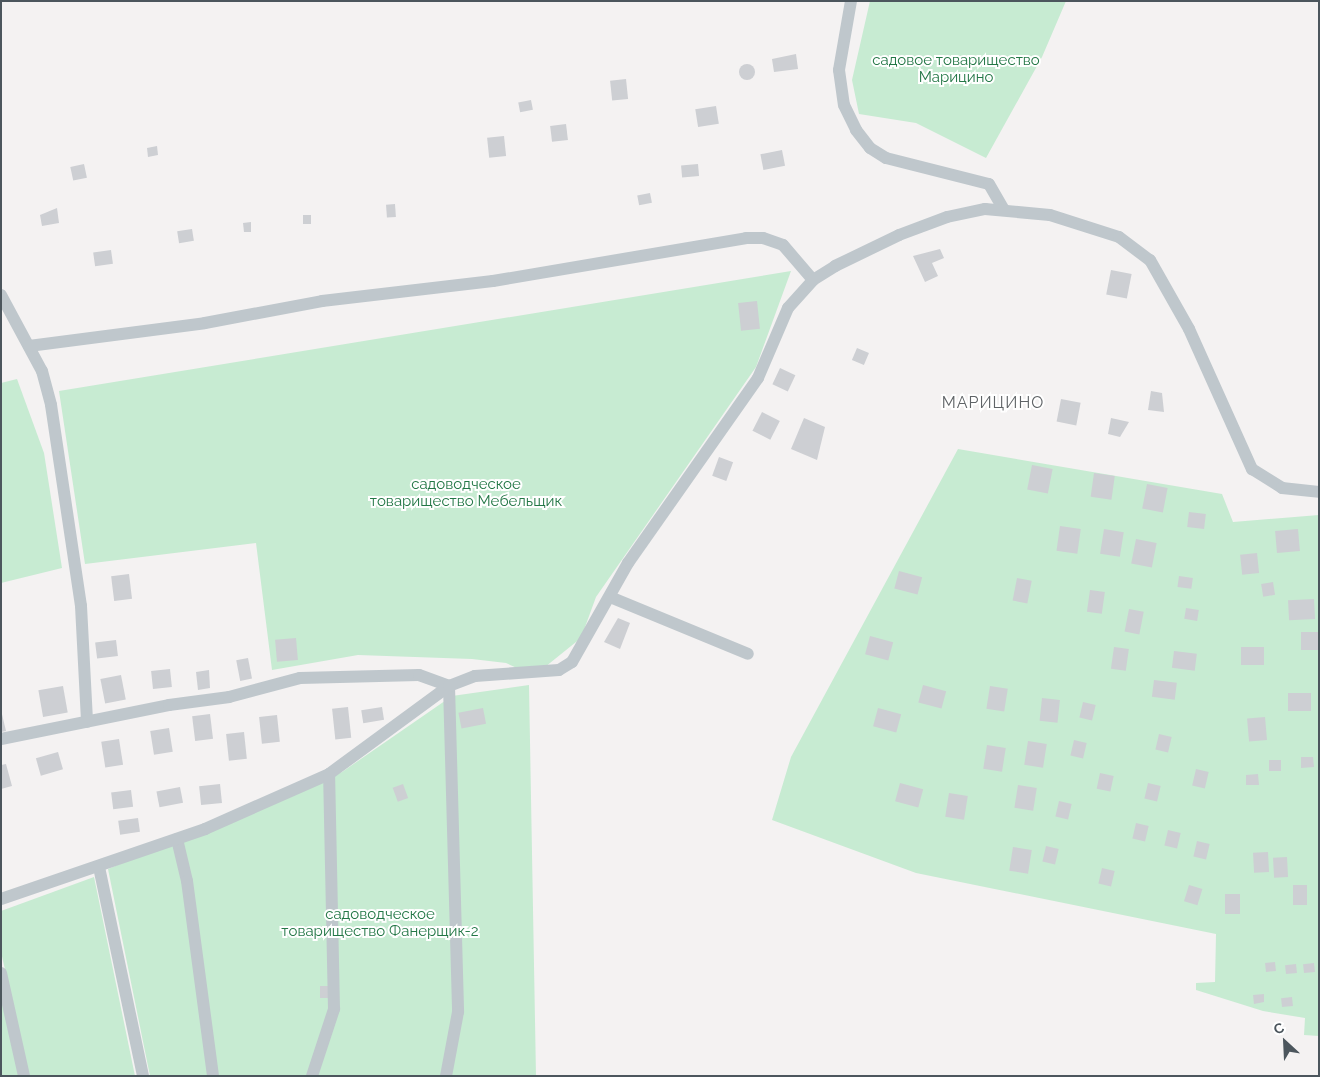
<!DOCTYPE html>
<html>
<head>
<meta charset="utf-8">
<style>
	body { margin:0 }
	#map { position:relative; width:1320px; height:1077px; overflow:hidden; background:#f4f2f2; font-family:Raleway,sans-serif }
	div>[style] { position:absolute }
	.green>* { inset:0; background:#c7ebd2 }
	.building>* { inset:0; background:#cdcfd3; transform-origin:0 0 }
	.round { border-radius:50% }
	.minor>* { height:12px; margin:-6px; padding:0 6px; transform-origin:6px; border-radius:6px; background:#bfc7cc }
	span { translate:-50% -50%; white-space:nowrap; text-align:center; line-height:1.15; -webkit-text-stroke:4px #fff; paint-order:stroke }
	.park-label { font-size:15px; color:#237746 }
	.neighbourhood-label { font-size:16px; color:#5f6366; letter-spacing:1px }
	.frame { position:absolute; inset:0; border:2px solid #4c565d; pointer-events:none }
	.north { position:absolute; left:1260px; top:1017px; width:50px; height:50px; -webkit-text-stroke:4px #fff; paint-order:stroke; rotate:335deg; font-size:14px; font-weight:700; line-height:20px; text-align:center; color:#4c565d }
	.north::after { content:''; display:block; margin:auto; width:18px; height:22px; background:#4c565d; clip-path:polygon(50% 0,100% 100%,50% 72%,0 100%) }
</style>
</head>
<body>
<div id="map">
	<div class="green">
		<div style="clip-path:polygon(870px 1px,1066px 1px,1042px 57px,986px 158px,916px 123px,859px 114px,852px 80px)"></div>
		<div style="clip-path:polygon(791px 271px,756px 367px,596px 597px,581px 638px,545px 667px,519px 669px,506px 663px,472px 659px,358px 655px,272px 670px,256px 543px,85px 564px,59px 391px)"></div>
		<div style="clip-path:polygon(17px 379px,44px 453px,62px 568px,1px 583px,1px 383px)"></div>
		<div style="clip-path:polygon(958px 449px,1222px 494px,1233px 522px,1319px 515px,1319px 1036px,1304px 1035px,1305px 1018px,1263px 1011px,1196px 990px,1196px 983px,1215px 982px,1216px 934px,916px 873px,772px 820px,791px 757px)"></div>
		<div style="clip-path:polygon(529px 685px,536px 1076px,150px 1076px,108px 869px,342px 772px,452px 696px)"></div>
		<div style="clip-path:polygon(94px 877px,135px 1076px,29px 1076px,1px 952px,1px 911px)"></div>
		<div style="clip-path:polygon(1px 991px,21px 1076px,1px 1076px)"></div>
	</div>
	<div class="building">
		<div style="clip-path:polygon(796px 54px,798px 69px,774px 72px,772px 59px)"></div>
		<div class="round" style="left:739px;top:64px;width:16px;height:16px"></div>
		<div style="left:626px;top:79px;width:20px;height:16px;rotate:84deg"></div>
		<div style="left:531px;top:100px;width:10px;height:13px;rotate:79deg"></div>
		<div style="left:716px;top:106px;width:18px;height:21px;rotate:81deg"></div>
		<div style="left:566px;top:124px;width:16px;height:16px;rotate:83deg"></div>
		<div style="left:504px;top:136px;width:20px;height:17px;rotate:84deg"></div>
		<div style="clip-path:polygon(157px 146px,158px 155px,148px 157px,147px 148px)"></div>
		<div style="left:782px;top:150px;width:16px;height:22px;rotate:79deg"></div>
		<div style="left:84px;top:164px;width:14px;height:14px;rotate:78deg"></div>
		<div style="left:698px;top:164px;width:12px;height:17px;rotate:85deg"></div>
		<div style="left:650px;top:193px;width:10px;height:13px;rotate:79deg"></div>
		<div style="left:395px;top:204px;width:13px;height:9px;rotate:86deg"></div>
		<div style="clip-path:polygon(57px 208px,59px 223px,42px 226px,40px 215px)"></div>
		<div style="left:303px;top:215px;width:8px;height:9px"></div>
		<div style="clip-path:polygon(251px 222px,251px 232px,244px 232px,243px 223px)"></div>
		<div style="left:192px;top:229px;width:12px;height:15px;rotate:81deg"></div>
		<div style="clip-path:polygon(940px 249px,944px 258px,932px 263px,938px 276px,925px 282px,913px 256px)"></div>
		<div style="left:111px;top:250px;width:14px;height:18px;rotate:82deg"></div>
		<div style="left:1111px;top:270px;width:21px;height:25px;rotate:11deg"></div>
		<div style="left:757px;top:301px;width:28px;height:19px;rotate:84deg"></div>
		<div style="left:857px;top:348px;width:13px;height:13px;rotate:23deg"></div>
		<div style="left:780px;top:368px;width:17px;height:18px;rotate:25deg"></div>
		<div style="clip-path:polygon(1151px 391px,1162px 393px,1164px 412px,1148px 410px)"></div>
		<div style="left:1061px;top:399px;width:20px;height:23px;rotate:11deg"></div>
		<div style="left:762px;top:412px;width:20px;height:21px;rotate:27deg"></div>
		<div style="clip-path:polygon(804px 418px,825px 427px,817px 460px,791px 449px)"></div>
		<div style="clip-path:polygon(1111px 418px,1129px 422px,1120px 437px,1108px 434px)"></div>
		<div style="left:719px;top:457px;width:15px;height:20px;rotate:20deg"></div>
		<div style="left:1032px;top:465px;width:21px;height:25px;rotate:11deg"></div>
		<div style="left:1094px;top:473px;width:21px;height:24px;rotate:8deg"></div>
		<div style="left:1147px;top:484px;width:21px;height:25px;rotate:11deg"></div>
		<div style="left:1189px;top:512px;width:17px;height:15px;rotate:7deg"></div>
		<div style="left:1060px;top:526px;width:21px;height:25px;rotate:8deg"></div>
		<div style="left:1104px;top:529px;width:20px;height:25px;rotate:9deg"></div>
		<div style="left:1298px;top:529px;width:22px;height:23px;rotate:85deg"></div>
		<div style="left:1136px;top:539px;width:21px;height:25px;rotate:11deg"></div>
		<div style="left:1257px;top:553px;width:20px;height:17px;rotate:84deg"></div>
		<div style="left:899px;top:571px;width:24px;height:18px;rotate:15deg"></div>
		<div style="left:129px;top:574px;width:25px;height:18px;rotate:83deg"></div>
		<div style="left:1179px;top:576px;width:14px;height:11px;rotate:8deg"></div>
		<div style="left:1017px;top:578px;width:15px;height:23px;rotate:11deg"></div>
		<div style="left:1273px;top:582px;width:13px;height:12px;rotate:81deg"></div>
		<div style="left:1090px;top:590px;width:15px;height:22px;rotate:8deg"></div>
		<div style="left:1314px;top:599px;width:20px;height:26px;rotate:87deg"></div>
		<div style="left:1186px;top:608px;width:13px;height:11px;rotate:9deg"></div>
		<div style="left:1129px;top:609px;width:15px;height:23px;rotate:11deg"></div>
		<div style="clip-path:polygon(618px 618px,630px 623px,620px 649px,604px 642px)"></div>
		<div style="left:1319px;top:632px;width:18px;height:18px;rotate:90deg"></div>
		<div style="left:870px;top:636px;width:24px;height:19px;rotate:15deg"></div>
		<div style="left:296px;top:638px;width:22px;height:21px;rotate:85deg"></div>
		<div style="left:116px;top:640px;width:16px;height:21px;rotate:83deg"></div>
		<div style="left:1114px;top:647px;width:15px;height:22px;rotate:8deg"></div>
		<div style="left:1241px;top:647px;width:23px;height:18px"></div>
		<div style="left:1174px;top:651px;width:23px;height:17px;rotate:7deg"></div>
		<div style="left:248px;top:658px;width:21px;height:12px;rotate:79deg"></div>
		<div style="left:170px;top:669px;width:18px;height:19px;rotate:84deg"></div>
		<div style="clip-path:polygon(209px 670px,210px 688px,198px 690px,196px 672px)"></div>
		<div style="left:121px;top:675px;width:25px;height:21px;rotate:79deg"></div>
		<div style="left:1154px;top:680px;width:23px;height:17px;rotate:7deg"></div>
		<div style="left:923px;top:685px;width:24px;height:18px;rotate:15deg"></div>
		<div style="left:63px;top:686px;width:27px;height:25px;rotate:80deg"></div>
		<div style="left:990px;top:686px;width:18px;height:23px;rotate:9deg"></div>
		<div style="left:1311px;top:693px;width:18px;height:23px;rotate:90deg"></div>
		<div style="left:1042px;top:698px;width:18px;height:23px;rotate:6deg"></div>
		<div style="left:1083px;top:702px;width:13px;height:16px;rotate:13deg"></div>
		<div style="left:348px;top:707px;width:31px;height:16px;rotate:84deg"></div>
		<div style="left:382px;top:707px;width:13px;height:21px;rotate:81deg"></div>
		<div style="left:483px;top:708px;width:16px;height:25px;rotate:79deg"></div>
		<div style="left:878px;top:708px;width:24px;height:19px;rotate:15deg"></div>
		<div style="clip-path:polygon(1px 710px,6px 731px,1px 732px)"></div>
		<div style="left:210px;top:714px;width:25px;height:18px;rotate:83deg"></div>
		<div style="left:277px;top:715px;width:27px;height:18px;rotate:84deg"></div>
		<div style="left:1265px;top:717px;width:23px;height:18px;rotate:85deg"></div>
		<div style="left:169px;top:728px;width:24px;height:19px;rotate:81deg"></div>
		<div style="left:244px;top:732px;width:27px;height:18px;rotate:84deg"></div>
		<div style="left:1159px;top:734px;width:13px;height:16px;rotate:13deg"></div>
		<div style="left:119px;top:739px;width:26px;height:18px;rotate:81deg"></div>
		<div style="left:1074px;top:740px;width:13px;height:16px;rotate:13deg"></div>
		<div style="left:1028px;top:741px;width:19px;height:24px;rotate:9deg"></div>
		<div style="left:987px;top:745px;width:19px;height:24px;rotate:9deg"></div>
		<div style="left:58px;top:752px;width:18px;height:23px;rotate:74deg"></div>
		<div style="clip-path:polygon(1301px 757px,1313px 757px,1314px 767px,1301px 768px)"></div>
		<div style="left:1269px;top:760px;width:12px;height:11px"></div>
		<div style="clip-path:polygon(6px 764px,12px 786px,1px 789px,1px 765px)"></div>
		<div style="left:1196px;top:769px;width:13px;height:17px;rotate:13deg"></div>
		<div style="left:1100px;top:773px;width:14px;height:16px;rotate:12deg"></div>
		<div style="clip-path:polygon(1258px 774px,1259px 785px,1246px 785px,1246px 775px)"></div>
		<div style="left:900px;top:783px;width:24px;height:19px;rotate:15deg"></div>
		<div style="left:1148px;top:783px;width:13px;height:16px;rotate:13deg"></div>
		<div style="left:220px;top:784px;width:19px;height:21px;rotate:84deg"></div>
		<div style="left:403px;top:784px;width:15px;height:11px;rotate:70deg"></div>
		<div style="left:1018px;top:785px;width:19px;height:23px;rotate:9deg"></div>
		<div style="left:180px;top:787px;width:16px;height:24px;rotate:79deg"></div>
		<div style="left:131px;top:790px;width:17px;height:20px;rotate:83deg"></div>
		<div style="left:949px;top:793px;width:19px;height:24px;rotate:9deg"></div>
		<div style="left:1059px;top:801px;width:13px;height:16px;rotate:13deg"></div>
		<div style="left:138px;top:818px;width:14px;height:20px;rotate:82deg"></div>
		<div style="left:1136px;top:823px;width:13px;height:16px;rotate:13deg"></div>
		<div style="left:1168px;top:830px;width:13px;height:16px;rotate:13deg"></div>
		<div style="left:1197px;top:841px;width:13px;height:16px;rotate:13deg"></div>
		<div style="left:1046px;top:846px;width:13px;height:16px;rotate:13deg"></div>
		<div style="left:1013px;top:847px;width:19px;height:24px;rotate:9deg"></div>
		<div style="left:1268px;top:852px;width:20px;height:15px;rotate:87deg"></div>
		<div style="left:1287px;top:857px;width:20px;height:14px;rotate:87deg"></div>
		<div style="left:1102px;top:868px;width:13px;height:16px;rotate:13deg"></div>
		<div style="left:1189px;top:885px;width:14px;height:17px;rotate:17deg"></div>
		<div style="left:1293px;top:885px;width:14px;height:20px"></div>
		<div style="left:1240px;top:894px;width:20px;height:15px;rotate:90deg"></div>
		<div style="left:1275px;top:962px;width:9px;height:10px;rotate:84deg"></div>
		<div style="left:1314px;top:963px;width:9px;height:11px;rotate:84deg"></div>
		<div style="left:1296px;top:964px;width:9px;height:11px;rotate:84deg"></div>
		<div style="left:320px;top:986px;width:12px;height:12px"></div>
		<div style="clip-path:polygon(1264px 994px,1264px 1002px,1254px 1004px,1253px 995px)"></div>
		<div style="left:1292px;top:997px;width:9px;height:11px;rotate:84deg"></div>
	</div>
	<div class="minor">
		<div style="left:851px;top:1px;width:70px;rotate:99.9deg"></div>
		<div style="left:839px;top:70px;width:35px;rotate:82deg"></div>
		<div style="left:844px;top:105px;width:28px;rotate:64deg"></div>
		<div style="left:856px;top:130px;width:23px;rotate:52deg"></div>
		<div style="left:870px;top:148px;width:19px;rotate:32deg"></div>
		<div style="left:886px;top:158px;width:106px;rotate:14.2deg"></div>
		<div style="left:989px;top:184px;width:28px;rotate:60deg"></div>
		<div style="left:1px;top:295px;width:86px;rotate:61.7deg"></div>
		<div style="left:42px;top:371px;width:35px;rotate:75deg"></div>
		<div style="left:51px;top:405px;width:203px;rotate:81.5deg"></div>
		<div style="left:81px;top:606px;width:116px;rotate:87deg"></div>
		<div style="left:29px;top:346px;width:177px;rotate:-7.4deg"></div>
		<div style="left:205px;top:323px;width:119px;rotate:-10.6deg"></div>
		<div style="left:322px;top:301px;width:172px;rotate:-6.7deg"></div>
		<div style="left:493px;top:281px;width:257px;rotate:-9.6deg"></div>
		<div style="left:746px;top:238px;width:17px"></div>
		<div style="left:763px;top:238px;width:21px;rotate:19deg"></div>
		<div style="left:783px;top:245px;width:46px;rotate:49.4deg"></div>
		<div style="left:610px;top:597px;width:149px;rotate:22.4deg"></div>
		<div style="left:1px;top:739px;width:171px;rotate:-11.4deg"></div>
		<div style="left:169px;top:705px;width:61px;rotate:-7.6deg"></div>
		<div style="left:229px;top:697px;width:73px;rotate:-15deg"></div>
		<div style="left:300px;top:678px;width:119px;rotate:-1.4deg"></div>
		<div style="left:419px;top:675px;width:32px;rotate:20deg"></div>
		<div style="left:449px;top:686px;width:326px;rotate:88.4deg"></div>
		<div style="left:458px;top:1012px;width:65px;rotate:100.6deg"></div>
		<div style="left:177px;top:839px;width:43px;rotate:76.6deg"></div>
		<div style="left:187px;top:881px;width:197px;rotate:82.4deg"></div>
		<div style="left:99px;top:867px;width:214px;rotate:78.1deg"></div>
		<div style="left:1px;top:899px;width:216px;rotate:-18.9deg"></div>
		<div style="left:205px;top:829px;width:136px;rotate:-23.9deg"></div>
		<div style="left:329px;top:774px;width:149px;rotate:-36.3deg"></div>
		<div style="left:449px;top:686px;width:28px;rotate:-21deg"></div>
		<div style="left:475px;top:676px;width:84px;rotate:-4.1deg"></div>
		<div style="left:559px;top:670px;width:15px;rotate:-32deg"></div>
		<div style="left:572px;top:662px;width:114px;rotate:-60.5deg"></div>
		<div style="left:628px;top:563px;width:226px;rotate:-54.9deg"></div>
		<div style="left:758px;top:378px;width:76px;rotate:-66.8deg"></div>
		<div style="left:788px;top:308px;width:38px;rotate:-48deg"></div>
		<div style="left:813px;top:280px;width:26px;rotate:-32deg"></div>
		<div style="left:835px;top:266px;width:71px;rotate:-25.8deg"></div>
		<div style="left:899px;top:235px;width:51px;rotate:-20.6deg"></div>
		<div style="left:947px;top:217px;width:39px;rotate:-12deg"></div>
		<div style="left:985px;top:209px;width:65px;rotate:5.3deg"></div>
		<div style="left:1050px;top:215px;width:72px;rotate:17.7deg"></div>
		<div style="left:1119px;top:237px;width:39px;rotate:37deg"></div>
		<div style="left:1150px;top:260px;width:79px;rotate:60.5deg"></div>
		<div style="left:1189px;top:329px;width:154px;rotate:65.8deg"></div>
		<div style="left:1252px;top:469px;width:36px;rotate:32deg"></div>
		<div style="left:1282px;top:488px;width:37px;rotate:6deg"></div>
		<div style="left:1px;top:973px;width:106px;rotate:77.4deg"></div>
		<div style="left:312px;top:1076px;width:71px;rotate:-71.8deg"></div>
		<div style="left:334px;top:1009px;width:235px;rotate:-91.2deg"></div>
	</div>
	<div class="park-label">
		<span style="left:956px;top:69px">садовое товарищество<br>Марицино</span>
		<span style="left:466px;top:493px">садоводческое<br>товарищество Мебельщик</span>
		<span style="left:380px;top:923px">садоводческое<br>товарищество Фанерщик-2</span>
	</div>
	<div class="neighbourhood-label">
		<span style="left:993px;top:403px">МАРИЦИНО</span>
	</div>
	<div class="frame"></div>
	<div class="north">С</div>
</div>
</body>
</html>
